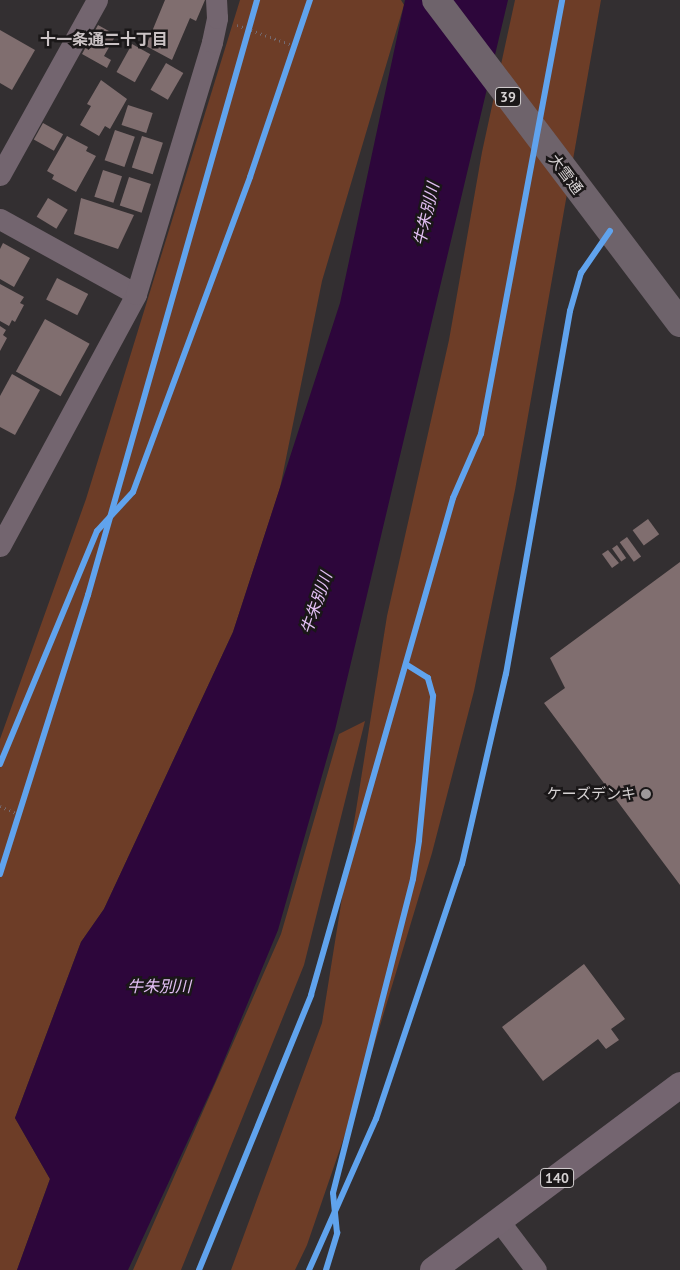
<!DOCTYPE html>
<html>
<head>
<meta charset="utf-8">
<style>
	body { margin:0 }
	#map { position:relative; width:680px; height:1270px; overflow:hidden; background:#332f31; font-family:"PT Sans","Noto Sans JP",sans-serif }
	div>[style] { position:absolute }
	.green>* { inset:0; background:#6d3d27 }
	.water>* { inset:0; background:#2d063b }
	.building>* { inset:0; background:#806e6f; transform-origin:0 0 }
	.path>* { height:3px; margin-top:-1.5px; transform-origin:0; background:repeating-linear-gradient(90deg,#746a70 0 1px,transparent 0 5px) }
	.minor>* { height:21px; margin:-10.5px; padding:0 10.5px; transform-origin:10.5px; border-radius:10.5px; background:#73656f }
	.major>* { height:26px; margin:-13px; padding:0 13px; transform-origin:13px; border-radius:13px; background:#746570 }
	.highway>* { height:28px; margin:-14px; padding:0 14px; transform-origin:14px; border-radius:14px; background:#6e636b }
	.cycleway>* { height:6px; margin:-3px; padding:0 3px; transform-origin:3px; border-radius:3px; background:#60a3ed }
	.dots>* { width:14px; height:14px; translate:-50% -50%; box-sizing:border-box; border:2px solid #1a1718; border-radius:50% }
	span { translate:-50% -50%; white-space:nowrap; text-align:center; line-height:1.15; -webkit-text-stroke:5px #1a1718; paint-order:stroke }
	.shield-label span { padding:1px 4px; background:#1a1718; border:1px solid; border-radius:4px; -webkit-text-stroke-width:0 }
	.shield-label { font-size:14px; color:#d6d2d3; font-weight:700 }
	.street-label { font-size:15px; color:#d6d2d3 }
	.poi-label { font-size:15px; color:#d6d2d3 }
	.right { translate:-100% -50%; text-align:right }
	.neighbourhood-label { font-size:16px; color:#cbc3c5; font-weight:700 }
	.water-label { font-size:16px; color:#e3c0f5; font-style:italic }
</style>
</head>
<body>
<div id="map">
	<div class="green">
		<div style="clip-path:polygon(240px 0,401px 0,404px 5px,322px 281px,280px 488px,233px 632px,104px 909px,81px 942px,15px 1118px,50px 1179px,17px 1270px,0 1270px,0 739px,86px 499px)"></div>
		<div style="clip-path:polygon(515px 0,601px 0,515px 490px,474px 691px,432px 853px,364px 1079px,307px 1245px,295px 1270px,231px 1270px,322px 1023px,387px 616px,449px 340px,482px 152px)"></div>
		<div style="clip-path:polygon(365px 721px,304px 965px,181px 1270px,133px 1270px,281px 934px,339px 734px)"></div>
	</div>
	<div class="water">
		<div style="clip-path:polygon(405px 0,508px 0,335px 730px,278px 930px,215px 1082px,128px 1270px,17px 1270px,50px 1179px,15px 1118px,81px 942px,104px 909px,233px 632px,340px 303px)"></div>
	</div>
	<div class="building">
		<div style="clip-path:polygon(165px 0,205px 0,196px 21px,190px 18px,172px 60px,146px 46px)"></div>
		<div style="clip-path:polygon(98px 25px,116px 35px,104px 56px,111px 60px,107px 68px,82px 54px)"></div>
		<div style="clip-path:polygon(0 30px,35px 50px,12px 90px,0 83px)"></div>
		<div style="left:132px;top:44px;width:21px;height:32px;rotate:29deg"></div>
		<div style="left:166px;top:63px;width:20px;height:31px;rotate:30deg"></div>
		<div style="clip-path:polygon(101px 80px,127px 99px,110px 129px,105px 126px,99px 136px,80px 125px,91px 106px,87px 104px)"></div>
		<div style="left:128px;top:105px;width:26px;height:21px;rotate:18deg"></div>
		<div style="left:43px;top:123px;width:23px;height:19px;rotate:29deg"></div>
		<div style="left:115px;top:130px;width:21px;height:32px;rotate:19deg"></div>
		<div style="clip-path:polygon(67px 136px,88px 147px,86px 151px,96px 156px,76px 192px,52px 179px,54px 175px,47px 171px)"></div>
		<div style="left:142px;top:136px;width:22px;height:33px;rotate:18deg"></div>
		<div style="left:103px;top:170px;width:20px;height:28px;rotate:18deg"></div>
		<div style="left:129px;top:177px;width:23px;height:30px;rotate:18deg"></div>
		<div style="left:48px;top:198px;width:23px;height:22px;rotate:31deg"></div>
		<div style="clip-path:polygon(81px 198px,134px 215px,118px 249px,74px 234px)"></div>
		<div style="clip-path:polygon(3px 243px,30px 258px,14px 287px,0 279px,0 249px)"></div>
		<div style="left:57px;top:278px;width:35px;height:24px;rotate:27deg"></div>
		<div style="clip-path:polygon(0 284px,24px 297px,20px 303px,24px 305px,15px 322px,12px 320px,9px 326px,0 321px)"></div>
		<div style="left:45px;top:319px;width:51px;height:60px;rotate:29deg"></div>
		<div style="clip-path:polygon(0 326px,6px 330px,3px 335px,7px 338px,0 351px)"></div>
		<div style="clip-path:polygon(12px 374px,40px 390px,15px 435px,0 427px,0 396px)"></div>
		<div style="left:648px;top:519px;width:19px;height:19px;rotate:54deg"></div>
		<div style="left:627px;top:537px;width:24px;height:9px;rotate:54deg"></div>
		<div style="left:617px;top:545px;width:16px;height:6px;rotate:55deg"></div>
		<div style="clip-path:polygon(608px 550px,619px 563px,612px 568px,602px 554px)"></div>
		<div style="clip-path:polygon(680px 562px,680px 885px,544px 703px,565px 688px,550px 658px)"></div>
		<div style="clip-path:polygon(584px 964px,625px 1019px,611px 1029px,619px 1040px,606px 1049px,598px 1039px,543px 1081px,502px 1027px)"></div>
	</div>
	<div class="path">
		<div style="left:237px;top:25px;width:62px;rotate:19.9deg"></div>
		<div style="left:0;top:806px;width:22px;rotate:24deg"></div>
	</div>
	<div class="minor">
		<div style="left:0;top:175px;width:200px;rotate:-61deg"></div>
		<div style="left:0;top:219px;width:155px;rotate:28.9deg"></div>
		<div style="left:0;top:546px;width:286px;rotate:-61.6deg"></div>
		<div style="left:136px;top:294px;width:263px;rotate:-73.2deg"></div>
		<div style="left:212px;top:42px;width:25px;rotate:-78deg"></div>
		<div style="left:217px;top:18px;width:18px;rotate:-93deg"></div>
		<div style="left:499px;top:1221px;width:61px;rotate:52.9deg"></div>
	</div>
	<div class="major">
		<div style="left:433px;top:1270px;width:309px;rotate:-36.8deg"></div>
	</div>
	<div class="highway">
		<div style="left:436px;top:0;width:405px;rotate:52.9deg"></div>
	</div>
	<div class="cycleway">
		<div style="left:0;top:764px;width:252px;rotate:-67.4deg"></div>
		<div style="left:97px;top:531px;width:53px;rotate:-47.3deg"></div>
		<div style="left:133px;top:492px;width:336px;rotate:-69.6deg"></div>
		<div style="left:250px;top:177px;width:187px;rotate:-71.3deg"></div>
		<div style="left:0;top:874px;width:293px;rotate:-72.5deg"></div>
		<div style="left:88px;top:595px;width:619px;rotate:-74.14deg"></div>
		<div style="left:199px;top:1270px;width:297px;rotate:-67.8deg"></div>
		<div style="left:311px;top:995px;width:517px;rotate:-74.05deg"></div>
		<div style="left:453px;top:498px;width:70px;rotate:-66.4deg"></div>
		<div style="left:481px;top:434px;width:441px;rotate:-79.4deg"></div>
		<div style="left:309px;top:1270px;width:165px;rotate:-66.1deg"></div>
		<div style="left:376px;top:1119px;width:269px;rotate:-71.4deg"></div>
		<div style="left:462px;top:864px;width:195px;rotate:-77deg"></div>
		<div style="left:506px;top:674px;width:369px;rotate:-80deg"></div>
		<div style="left:570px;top:311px;width:40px;rotate:-74deg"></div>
		<div style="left:581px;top:273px;width:51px;rotate:-55.4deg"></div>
		<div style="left:326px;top:1270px;width:39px;rotate:-73deg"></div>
		<div style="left:337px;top:1233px;width:40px;rotate:-95.7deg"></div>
		<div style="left:333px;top:1193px;width:324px;rotate:-75.7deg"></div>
		<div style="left:413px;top:879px;width:39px;rotate:-81deg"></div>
		<div style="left:419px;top:840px;width:145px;rotate:-84.4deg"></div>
		<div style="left:433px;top:696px;width:19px;rotate:-106deg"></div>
		<div style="left:428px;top:678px;width:25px;rotate:-148deg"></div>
	</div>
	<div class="dots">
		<div style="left:646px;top:794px;background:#9d999a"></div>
	</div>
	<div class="shield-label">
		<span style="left:508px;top:97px">39</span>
		<span style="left:557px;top:1178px">140</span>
	</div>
	<div class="street-label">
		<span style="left:566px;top:174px;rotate:53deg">大雪通</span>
	</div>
	<div class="poi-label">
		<span class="right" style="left:636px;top:794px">ケーズデンキ</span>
	</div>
	<div class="neighbourhood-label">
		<span style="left:104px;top:39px">十一条通二十丁目</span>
	</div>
	<div class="water-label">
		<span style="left:426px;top:214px;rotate:-77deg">牛朱別川</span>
		<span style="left:316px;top:603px;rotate:-71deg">牛朱別川</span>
		<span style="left:159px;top:986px">牛朱別川</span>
	</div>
</div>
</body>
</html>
